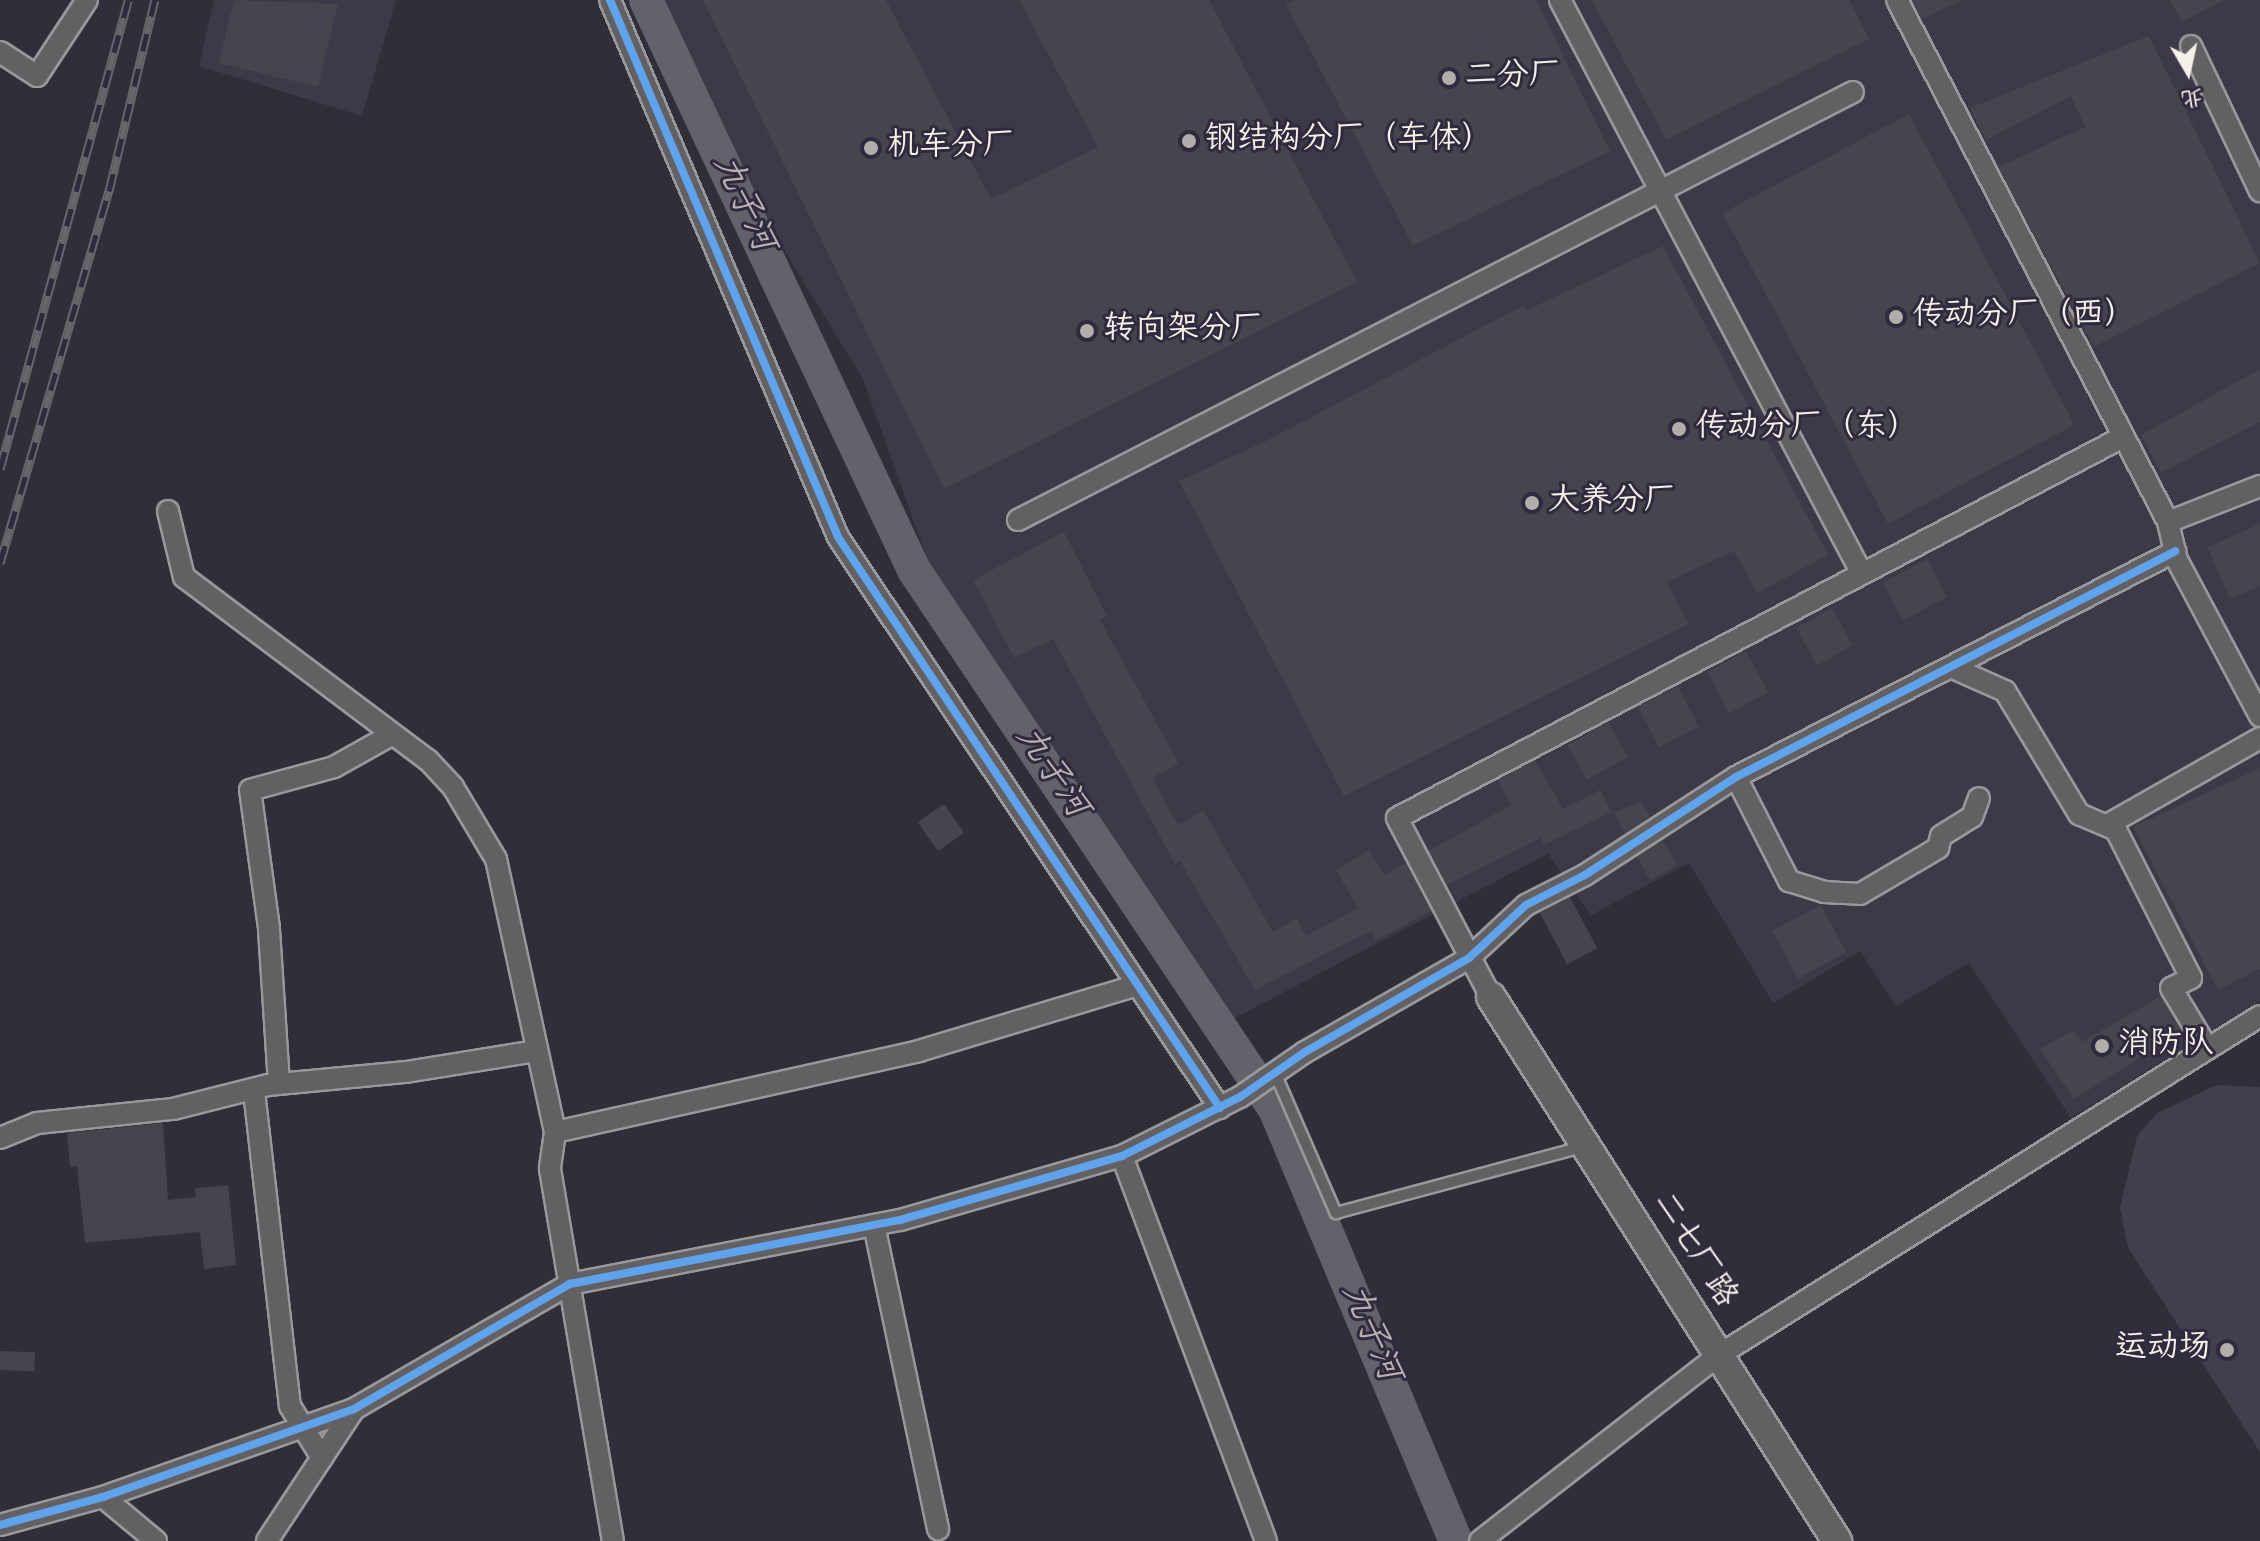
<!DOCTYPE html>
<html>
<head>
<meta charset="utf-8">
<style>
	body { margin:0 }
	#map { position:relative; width:2260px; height:1541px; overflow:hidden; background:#312e39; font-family:Dekko,"LXGW WenKai TC",sans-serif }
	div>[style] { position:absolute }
	.built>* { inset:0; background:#3e3948 }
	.green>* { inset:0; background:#423e4d }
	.river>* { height:34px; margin:-17px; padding:0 17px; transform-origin:17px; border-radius:17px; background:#65616b }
	.building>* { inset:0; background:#46444c; transform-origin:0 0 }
	.roads { filter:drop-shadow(2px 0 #9a989b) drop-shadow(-2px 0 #9a989b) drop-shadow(0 2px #9a989b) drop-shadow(0 -2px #9a989b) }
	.lane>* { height:10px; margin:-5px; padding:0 5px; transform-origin:5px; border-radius:5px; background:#626063 }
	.street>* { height:20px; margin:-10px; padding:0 10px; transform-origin:10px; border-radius:10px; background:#626063 }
	.secondary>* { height:28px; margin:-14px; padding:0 14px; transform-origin:14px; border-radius:14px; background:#626063 }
	.rail>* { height:9px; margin-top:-4.5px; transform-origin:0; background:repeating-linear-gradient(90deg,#2f2a3d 0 18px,#68666b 0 36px); box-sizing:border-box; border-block:2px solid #68666b }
	.cycleway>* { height:8px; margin:-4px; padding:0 4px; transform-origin:4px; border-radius:4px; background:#60a3ed }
	.dots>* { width:22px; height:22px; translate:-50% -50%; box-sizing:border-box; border:4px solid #2f2a3d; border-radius:50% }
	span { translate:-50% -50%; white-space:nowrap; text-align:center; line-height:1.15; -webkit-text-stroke:6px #2f2a3d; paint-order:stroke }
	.poi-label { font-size:32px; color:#f4f1e8 }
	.left { translate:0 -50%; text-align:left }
	.right { translate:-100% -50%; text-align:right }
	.street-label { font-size:32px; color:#f4f1e8 }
	.water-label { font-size:34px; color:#b6b2b2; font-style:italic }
	.north { position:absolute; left:2148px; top:32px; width:80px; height:80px; -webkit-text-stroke:6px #2f2a3d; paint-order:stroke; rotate:171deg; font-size:22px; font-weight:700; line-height:32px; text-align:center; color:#f4f1e8 }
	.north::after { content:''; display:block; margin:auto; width:28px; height:36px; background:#f4f1e8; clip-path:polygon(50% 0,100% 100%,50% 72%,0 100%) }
</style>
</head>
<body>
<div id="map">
	<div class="built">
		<div style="clip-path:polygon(214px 0,396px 0,362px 116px,199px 66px)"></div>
		<div style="clip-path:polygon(661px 0,2260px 0,2260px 1001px,2071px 1118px,1969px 963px,1896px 1006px,1860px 951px,1773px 1003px,1689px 863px,1591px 915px,1548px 854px,1225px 1023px,929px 564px,863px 379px,760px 211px)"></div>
	</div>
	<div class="green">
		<div style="clip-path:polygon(2217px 1085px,2260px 1087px,2260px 1452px,2128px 1248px,2120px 1208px,2137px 1136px,2157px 1113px)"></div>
	</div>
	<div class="river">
		<div style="left:646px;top:0;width:630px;rotate:64.82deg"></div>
		<div style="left:914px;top:570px;width:649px;rotate:56.19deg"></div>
		<div style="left:1275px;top:1109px;width:468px;rotate:67.3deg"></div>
	</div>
	<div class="building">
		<div style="clip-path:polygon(234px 0,338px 4px,318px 87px,219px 63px)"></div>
		<div style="clip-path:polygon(703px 0,886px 0,991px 199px,1098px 147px,1019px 0,1209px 0,1357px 282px,944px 489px)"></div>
		<div style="clip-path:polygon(1295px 0,1536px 0,1610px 151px,1413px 246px,1286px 4px)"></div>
		<div style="clip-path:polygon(1592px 0,1849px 0,1869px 39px,1666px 140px)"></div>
		<div style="clip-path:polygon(1912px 0,1963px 0,1922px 19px)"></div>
		<div style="clip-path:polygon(2170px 0,2225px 0,2182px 22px)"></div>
		<div style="clip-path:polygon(2149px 36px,2260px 263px,2094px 347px,1998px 167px,2085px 127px,2071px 96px,1986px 140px,1970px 108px)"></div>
		<div style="left:1909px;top:114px;width:352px;height:211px;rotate:62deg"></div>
		<div style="clip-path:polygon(1663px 246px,1828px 555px,1757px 593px,1734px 551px,1667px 582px,1689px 624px,1344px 796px,1179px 481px,1266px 441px,1524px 305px,1527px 310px)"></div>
		<div style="clip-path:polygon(2260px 369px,2260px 422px,2161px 473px,2141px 435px)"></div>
		<div style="clip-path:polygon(2260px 524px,2260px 586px,2230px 599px,2207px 547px)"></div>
		<div style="clip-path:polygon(1064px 532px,1107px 616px,1100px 620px,1179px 764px,1152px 778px,1178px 825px,1203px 810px,1273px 932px,1296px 918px,1306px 936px,1358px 908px,1336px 870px,1369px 850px,1384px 875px,1406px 863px,1431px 911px,1376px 940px,1371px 931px,1255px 990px,1180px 861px,1175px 864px,1053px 639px,1014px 658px,973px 580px)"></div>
		<div style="left:1927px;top:559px;width:43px;height:50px;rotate:62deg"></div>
		<div style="left:1832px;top:608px;width:43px;height:41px;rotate:61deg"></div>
		<div style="left:1746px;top:651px;width:47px;height:44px;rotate:62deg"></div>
		<div style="left:1678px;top:686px;width:46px;height:45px;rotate:63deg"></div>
		<div style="left:1608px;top:722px;width:40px;height:47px;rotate:60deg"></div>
		<div style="clip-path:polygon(1535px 760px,1563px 809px,1600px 790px,1612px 812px,1544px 845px,1541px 838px,1447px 885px,1429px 851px,1511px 805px,1498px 780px)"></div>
		<div style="clip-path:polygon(2260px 768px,2260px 969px,2218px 990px,2133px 827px)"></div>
		<div style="clip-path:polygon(1641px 801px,1650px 817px,1625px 834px,1614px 813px)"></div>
		<div style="left:944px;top:804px;width:35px;height:32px;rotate:55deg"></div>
		<div style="left:1663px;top:840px;width:29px;height:31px;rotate:61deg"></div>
		<div style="left:1570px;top:897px;width:58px;height:34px;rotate:62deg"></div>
		<div style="left:1821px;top:905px;width:54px;height:55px;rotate:62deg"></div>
		<div style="clip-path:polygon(2161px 996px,2182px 1031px,2074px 1099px,2040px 1049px,2073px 1030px,2082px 1042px)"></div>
		<div style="clip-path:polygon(163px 1123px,168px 1200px,196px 1197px,195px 1188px,228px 1185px,236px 1265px,204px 1269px,200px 1232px,85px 1243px,77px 1166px,70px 1167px,67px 1133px)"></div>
		<div style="left:0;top:1351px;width:35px;height:19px;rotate:2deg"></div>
	</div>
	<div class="roads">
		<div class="lane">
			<div style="left:1275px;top:1073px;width:153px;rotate:66.5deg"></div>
			<div style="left:1336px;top:1213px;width:256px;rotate:-15deg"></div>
		</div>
		<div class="street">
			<div style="left:610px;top:0;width:583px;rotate:66.99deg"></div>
			<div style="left:838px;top:537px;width:687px;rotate:56.22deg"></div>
			<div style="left:1560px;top:0;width:646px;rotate:62.25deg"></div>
			<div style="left:1897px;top:0;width:588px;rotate:62.56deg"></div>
			<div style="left:2168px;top:522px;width:37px;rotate:77deg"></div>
			<div style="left:2176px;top:558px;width:179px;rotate:62deg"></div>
			<div style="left:2191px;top:46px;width:161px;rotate:64.6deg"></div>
			<div style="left:0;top:52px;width:44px;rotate:33deg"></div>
			<div style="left:37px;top:76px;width:91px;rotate:-56.7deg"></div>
			<div style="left:168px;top:511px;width:68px;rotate:76.4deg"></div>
			<div style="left:184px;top:577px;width:305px;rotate:36.9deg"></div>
			<div style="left:428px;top:760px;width:37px;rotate:47deg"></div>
			<div style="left:453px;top:787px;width:84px;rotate:59.2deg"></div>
			<div style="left:496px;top:859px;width:279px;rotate:77.8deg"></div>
			<div style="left:555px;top:1132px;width:37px;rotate:98deg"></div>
			<div style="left:550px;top:1169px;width:377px;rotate:80.4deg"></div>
			<div style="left:1018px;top:520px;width:938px;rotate:-27.14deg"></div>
			<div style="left:2168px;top:522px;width:99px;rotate:-21.4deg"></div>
			<div style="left:1953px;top:668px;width:57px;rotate:23.9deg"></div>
			<div style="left:2005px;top:691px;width:144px;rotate:59deg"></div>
			<div style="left:2079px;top:814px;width:40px;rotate:23.4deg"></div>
			<div style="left:2116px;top:830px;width:166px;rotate:63.1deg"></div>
			<div style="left:2191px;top:978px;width:22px;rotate:153deg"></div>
			<div style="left:2171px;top:988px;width:71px;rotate:58.8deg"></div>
			<div style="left:1736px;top:777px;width:117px;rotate:63deg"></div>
			<div style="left:1789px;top:881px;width:37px;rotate:17deg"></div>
			<div style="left:1824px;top:892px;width:36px;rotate:3deg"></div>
			<div style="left:1860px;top:894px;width:91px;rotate:-30.5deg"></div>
			<div style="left:1938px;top:848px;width:12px;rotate:-76deg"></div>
			<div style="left:1941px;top:836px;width:36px;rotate:-32deg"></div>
			<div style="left:1972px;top:817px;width:20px;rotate:-70deg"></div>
			<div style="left:2107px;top:825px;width:176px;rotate:-29.6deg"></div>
			<div style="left:1491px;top:997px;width:202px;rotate:-117.7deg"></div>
			<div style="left:1397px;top:818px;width:820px;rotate:-27.69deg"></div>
			<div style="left:279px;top:1084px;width:156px;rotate:-93.7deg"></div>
			<div style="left:269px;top:928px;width:139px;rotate:-97.8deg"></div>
			<div style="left:250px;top:790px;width:87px;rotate:-15.3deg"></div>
			<div style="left:334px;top:767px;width:65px;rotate:-29.3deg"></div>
			<div style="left:254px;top:1091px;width:317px;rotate:83.5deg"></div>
			<div style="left:290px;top:1406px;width:61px;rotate:58.4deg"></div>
			<div style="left:555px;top:1132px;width:373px;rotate:-12.5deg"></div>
			<div style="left:919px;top:1051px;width:228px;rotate:-16.8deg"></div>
			<div style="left:0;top:1138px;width:40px;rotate:-22deg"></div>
			<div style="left:37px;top:1123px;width:137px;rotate:-5.9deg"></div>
			<div style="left:173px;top:1109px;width:98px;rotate:-14.2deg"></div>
			<div style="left:268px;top:1085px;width:139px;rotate:-5.4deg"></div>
			<div style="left:406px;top:1072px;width:131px;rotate:-9.2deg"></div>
			<div style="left:1122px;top:1156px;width:411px;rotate:69.5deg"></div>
			<div style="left:874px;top:1225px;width:311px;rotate:78.1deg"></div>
			<div style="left:103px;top:1497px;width:69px;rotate:39.7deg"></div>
			<div style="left:0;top:1525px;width:107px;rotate:-15.2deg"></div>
			<div style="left:103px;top:1497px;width:266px;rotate:-19.3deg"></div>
			<div style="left:354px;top:1409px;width:250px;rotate:-30.1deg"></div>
			<div style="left:570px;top:1284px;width:336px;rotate:-11deg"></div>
			<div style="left:900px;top:1220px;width:231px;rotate:-16.1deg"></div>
			<div style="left:1122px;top:1156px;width:132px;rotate:-26.6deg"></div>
			<div style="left:1240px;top:1097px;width:79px;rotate:-34.7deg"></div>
			<div style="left:1305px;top:1052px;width:189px;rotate:-29.8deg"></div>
			<div style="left:1469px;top:958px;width:78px;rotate:-42.9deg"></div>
			<div style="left:1526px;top:905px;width:66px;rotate:-27deg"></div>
			<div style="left:1585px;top:875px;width:180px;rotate:-33deg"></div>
			<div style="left:1736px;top:777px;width:494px;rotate:-27.2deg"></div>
			<div style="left:267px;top:1541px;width:158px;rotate:-56.6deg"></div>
			<div style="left:1480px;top:1541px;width:303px;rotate:-37.9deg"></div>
			<div style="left:1719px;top:1355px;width:638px;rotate:-32.07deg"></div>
		</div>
		<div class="secondary">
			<div style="left:1491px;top:997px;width:645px;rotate:57.54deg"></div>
		</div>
	</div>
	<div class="rail">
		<div style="left:0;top:469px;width:486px;rotate:-74.7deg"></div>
		<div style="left:0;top:563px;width:388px;rotate:-73.7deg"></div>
		<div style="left:109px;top:191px;width:196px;rotate:-76.5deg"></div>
	</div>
	<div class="cycleway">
		<div style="left:610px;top:0;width:583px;rotate:66.99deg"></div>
		<div style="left:838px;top:537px;width:687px;rotate:56.22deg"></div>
		<div style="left:0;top:1525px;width:107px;rotate:-15.2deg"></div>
		<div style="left:103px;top:1497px;width:266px;rotate:-19.3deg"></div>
		<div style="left:354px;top:1409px;width:250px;rotate:-30.1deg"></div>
		<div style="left:570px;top:1284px;width:336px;rotate:-11deg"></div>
		<div style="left:900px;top:1220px;width:231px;rotate:-16.1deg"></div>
		<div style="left:1122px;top:1156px;width:132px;rotate:-26.6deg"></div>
		<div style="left:1240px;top:1097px;width:79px;rotate:-34.7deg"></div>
		<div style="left:1305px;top:1052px;width:189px;rotate:-29.8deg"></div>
		<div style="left:1469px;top:958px;width:78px;rotate:-42.9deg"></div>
		<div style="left:1526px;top:905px;width:66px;rotate:-27deg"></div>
		<div style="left:1585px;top:875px;width:180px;rotate:-33deg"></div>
		<div style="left:1736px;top:777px;width:494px;rotate:-27.2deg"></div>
	</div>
	<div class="dots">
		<div style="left:1449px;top:78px;background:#b0adab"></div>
		<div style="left:1189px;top:141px;background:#b0adab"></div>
		<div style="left:871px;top:148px;background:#b0adab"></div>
		<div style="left:1896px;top:317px;background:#b0adab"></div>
		<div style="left:1087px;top:331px;background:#b0adab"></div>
		<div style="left:1679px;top:429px;background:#b0adab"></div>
		<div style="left:1532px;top:503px;background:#b0adab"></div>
		<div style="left:2102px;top:1046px;background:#b0adab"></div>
		<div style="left:2227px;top:1350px;background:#b0adab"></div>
	</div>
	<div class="poi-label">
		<span class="left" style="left:1465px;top:78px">二分厂</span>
		<span class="left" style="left:1205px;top:141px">钢结构分厂（车体）</span>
		<span class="left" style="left:887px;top:148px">机车分厂</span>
		<span class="left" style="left:1912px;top:317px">传动分厂（西）</span>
		<span class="left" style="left:1103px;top:331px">转向架分厂</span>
		<span class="left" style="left:1695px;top:429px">传动分厂（东）</span>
		<span class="left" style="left:1548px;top:503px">大养分厂</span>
		<span class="left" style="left:2118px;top:1046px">消防队</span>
		<span class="right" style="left:2211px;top:1350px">运动场</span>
	</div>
	<div class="street-label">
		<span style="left:1693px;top:1251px;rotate:58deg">二七厂路</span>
	</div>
	<div class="water-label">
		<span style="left:742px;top:204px;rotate:65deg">九子河</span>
		<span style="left:1050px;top:773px;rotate:56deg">九子河</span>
		<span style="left:1369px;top:1333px;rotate:67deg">九子河</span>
	</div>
	<div class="north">北</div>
</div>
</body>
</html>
